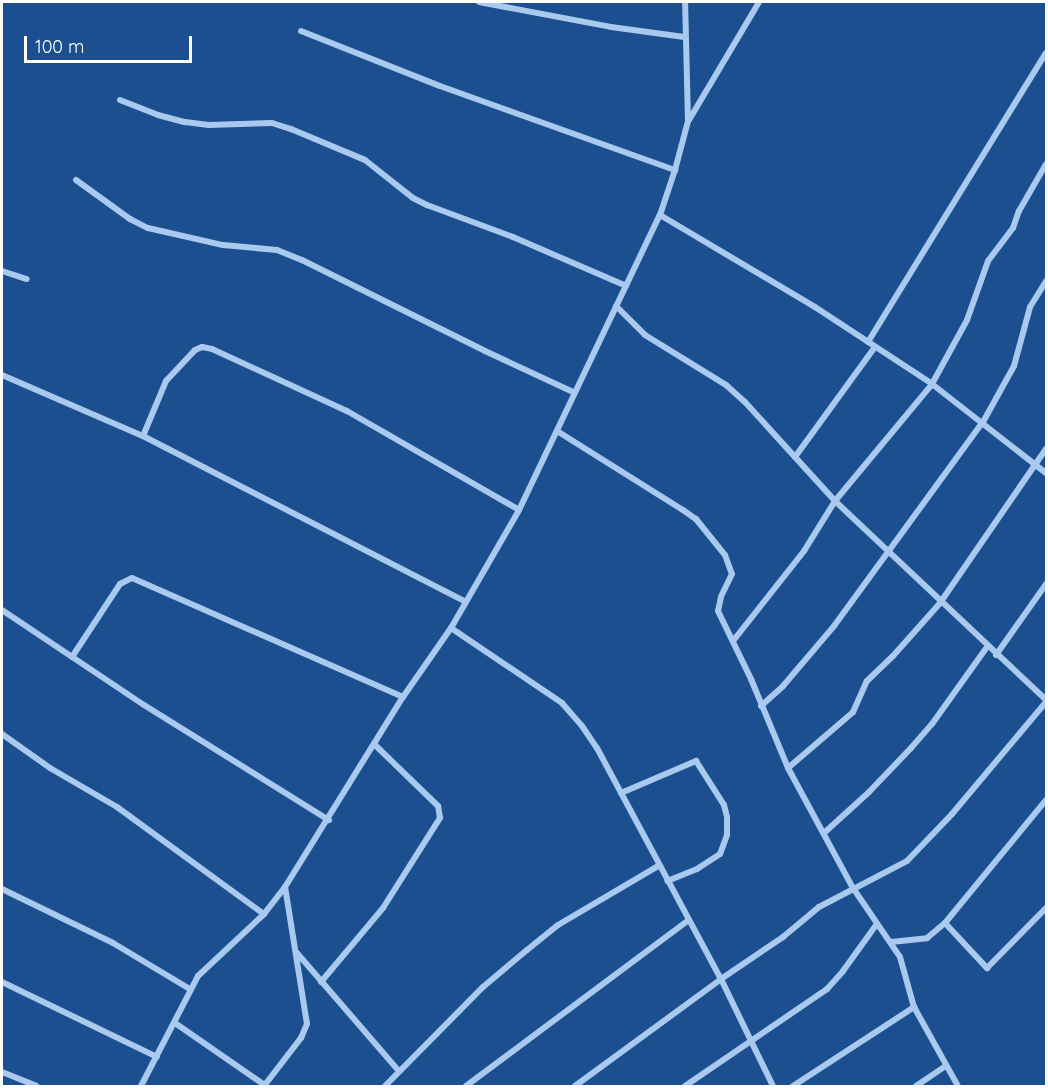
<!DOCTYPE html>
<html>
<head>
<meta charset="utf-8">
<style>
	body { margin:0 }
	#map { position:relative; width:1048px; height:1088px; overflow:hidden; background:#1b4f8f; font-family:Quicksand,sans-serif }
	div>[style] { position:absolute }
	.minor>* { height:6px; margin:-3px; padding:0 3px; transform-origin:3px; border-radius:3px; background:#a9c9ee }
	span { translate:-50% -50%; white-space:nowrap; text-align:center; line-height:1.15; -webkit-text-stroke:6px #1b4f8f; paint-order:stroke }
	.frame { position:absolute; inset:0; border:3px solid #fff; pointer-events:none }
	.scale { position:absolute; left:24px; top:36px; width:168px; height:27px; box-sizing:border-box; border:3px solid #fff; border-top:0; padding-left:8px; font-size:18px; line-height:21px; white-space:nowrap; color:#fff; -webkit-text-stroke:4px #1b4f8f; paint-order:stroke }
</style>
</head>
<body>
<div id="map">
	<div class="minor">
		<div style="left:479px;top:2px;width:134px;rotate:10.7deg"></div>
		<div style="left:611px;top:27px;width:74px;rotate:7.8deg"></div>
		<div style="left:301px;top:31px;width:149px;rotate:21.6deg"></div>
		<div style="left:440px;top:86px;width:250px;rotate:19.7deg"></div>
		<div style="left:120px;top:100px;width:41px;rotate:21.5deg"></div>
		<div style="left:158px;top:115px;width:28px;rotate:15deg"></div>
		<div style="left:185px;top:122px;width:24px;rotate:7deg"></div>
		<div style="left:209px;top:125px;width:63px;rotate:-1.8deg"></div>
		<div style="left:272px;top:123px;width:20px;rotate:18deg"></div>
		<div style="left:291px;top:129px;width:80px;rotate:22.7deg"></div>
		<div style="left:365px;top:160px;width:61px;rotate:38.4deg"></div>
		<div style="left:413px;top:198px;width:16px;rotate:27deg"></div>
		<div style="left:427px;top:205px;width:92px;rotate:20.4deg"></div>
		<div style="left:513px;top:237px;width:123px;rotate:23.4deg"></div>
		<div style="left:689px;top:120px;width:137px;rotate:-59.3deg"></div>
		<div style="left:76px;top:180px;width:67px;rotate:35.8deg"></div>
		<div style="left:130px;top:219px;width:20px;rotate:27deg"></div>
		<div style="left:148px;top:228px;width:77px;rotate:12.8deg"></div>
		<div style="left:223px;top:245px;width:54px;rotate:5.3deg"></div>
		<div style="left:277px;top:250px;width:27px;rotate:22deg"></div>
		<div style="left:302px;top:260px;width:204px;rotate:26.4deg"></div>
		<div style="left:485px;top:351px;width:99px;rotate:25deg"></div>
		<div style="left:660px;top:215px;width:180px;rotate:30.7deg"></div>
		<div style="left:815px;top:307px;width:140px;rotate:33.3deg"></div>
		<div style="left:932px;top:384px;width:145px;rotate:38deg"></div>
		<div style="left:2px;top:271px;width:26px;rotate:18deg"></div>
		<div style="left:616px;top:306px;width:41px;rotate:45deg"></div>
		<div style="left:645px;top:335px;width:95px;rotate:31.7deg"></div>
		<div style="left:726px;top:385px;width:25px;rotate:42deg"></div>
		<div style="left:745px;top:402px;width:134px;rotate:47.7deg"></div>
		<div style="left:835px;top:501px;width:290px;rotate:43.3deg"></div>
		<div style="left:868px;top:342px;width:339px;rotate:-58.4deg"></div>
		<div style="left:2px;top:375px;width:154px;rotate:23.4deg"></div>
		<div style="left:143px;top:436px;width:363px;rotate:27.2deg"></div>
		<div style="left:557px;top:431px;width:149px;rotate:32.1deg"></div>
		<div style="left:683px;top:510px;width:16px;rotate:35deg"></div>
		<div style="left:696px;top:519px;width:46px;rotate:51.1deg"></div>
		<div style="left:725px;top:555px;width:20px;rotate:70deg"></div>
		<div style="left:732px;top:574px;width:25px;rotate:116deg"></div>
		<div style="left:721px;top:597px;width:14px;rotate:102deg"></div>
		<div style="left:718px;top:611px;width:76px;rotate:64.1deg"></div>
		<div style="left:751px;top:679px;width:96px;rotate:67.4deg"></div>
		<div style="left:788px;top:768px;width:136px;rotate:61.6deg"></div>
		<div style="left:853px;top:888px;width:83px;rotate:55.7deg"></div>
		<div style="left:900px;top:957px;width:52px;rotate:74.4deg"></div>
		<div style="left:914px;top:1007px;width:90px;rotate:60.9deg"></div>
		<div style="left:143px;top:436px;width:60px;rotate:-67.3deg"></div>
		<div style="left:166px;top:381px;width:42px;rotate:-46.9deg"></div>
		<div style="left:195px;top:350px;width:8px;rotate:-23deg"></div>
		<div style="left:202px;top:347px;width:10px;rotate:11deg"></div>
		<div style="left:212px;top:349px;width:149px;rotate:24.7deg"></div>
		<div style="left:347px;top:411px;width:198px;rotate:29.9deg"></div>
		<div style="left:795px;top:457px;width:136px;rotate:-54deg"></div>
		<div style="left:2px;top:610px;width:171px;rotate:33.8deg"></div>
		<div style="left:144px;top:705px;width:218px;rotate:31.9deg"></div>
		<div style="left:451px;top:628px;width:134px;rotate:34deg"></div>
		<div style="left:562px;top:703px;width:30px;rotate:49deg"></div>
		<div style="left:582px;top:726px;width:27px;rotate:56deg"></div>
		<div style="left:597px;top:748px;width:262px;rotate:61.8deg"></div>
		<div style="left:721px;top:979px;width:119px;rotate:64.1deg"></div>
		<div style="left:733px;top:641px;width:115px;rotate:-51.7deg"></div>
		<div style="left:804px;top:551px;width:59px;rotate:-58.2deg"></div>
		<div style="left:835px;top:501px;width:152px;rotate:-50.3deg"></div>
		<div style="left:932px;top:384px;width:73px;rotate:-61.3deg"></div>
		<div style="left:967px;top:320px;width:63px;rotate:-70.4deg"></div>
		<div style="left:988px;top:261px;width:41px;rotate:-52.9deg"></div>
		<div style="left:1013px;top:228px;width:18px;rotate:-71deg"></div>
		<div style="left:1019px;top:211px;width:54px;rotate:-60.1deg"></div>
		<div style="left:996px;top:655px;width:87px;rotate:-54.8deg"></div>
		<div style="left:72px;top:657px;width:87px;rotate:-56.7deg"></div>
		<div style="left:120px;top:584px;width:13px;rotate:-27deg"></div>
		<div style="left:132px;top:578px;width:296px;rotate:23.7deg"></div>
		<div style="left:761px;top:706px;width:30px;rotate:-42deg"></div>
		<div style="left:783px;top:686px;width:79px;rotate:-49.6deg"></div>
		<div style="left:834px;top:626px;width:253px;rotate:-53.9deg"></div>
		<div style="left:983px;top:422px;width:64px;rotate:-61deg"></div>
		<div style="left:1014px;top:366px;width:61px;rotate:-74.8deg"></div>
		<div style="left:1030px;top:307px;width:31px;rotate:-58deg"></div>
		<div style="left:2px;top:734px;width:59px;rotate:35.3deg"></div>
		<div style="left:50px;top:768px;width:78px;rotate:30.2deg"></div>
		<div style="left:117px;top:807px;width:182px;rotate:36.1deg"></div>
		<div style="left:788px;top:768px;width:86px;rotate:-40.7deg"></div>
		<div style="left:853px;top:712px;width:34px;rotate:-66deg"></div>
		<div style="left:867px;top:681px;width:36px;rotate:-44deg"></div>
		<div style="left:893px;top:656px;width:71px;rotate:-48.4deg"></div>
		<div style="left:940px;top:603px;width:187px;rotate:-55.5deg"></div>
		<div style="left:621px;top:793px;width:82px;rotate:-23.1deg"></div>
		<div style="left:696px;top:761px;width:52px;rotate:57.5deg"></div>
		<div style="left:724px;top:805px;width:12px;rotate:76deg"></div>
		<div style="left:727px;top:817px;width:18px;rotate:90deg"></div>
		<div style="left:727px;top:835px;width:20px;rotate:110deg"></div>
		<div style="left:720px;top:854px;width:27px;rotate:147deg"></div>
		<div style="left:697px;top:869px;width:32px;rotate:158deg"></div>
		<div style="left:824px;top:833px;width:61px;rotate:-42.3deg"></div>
		<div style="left:869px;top:792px;width:61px;rotate:-46.3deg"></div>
		<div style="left:911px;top:748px;width:32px;rotate:-49deg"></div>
		<div style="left:932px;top:724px;width:95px;rotate:-54.5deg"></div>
		<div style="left:2px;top:889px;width:123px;rotate:25.9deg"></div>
		<div style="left:113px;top:943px;width:90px;rotate:30.9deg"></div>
		<div style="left:945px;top:923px;width:62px;rotate:47deg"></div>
		<div style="left:987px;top:968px;width:84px;rotate:-45.5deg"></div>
		<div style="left:891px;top:942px;width:36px;rotate:-6deg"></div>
		<div style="left:927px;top:938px;width:23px;rotate:-40deg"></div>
		<div style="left:945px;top:923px;width:159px;rotate:-50.6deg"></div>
		<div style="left:297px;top:953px;width:156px;rotate:49.2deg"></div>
		<div style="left:2px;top:982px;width:172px;rotate:25.8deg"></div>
		<div style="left:321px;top:982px;width:97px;rotate:-50deg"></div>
		<div style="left:383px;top:908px;width:107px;rotate:-57.7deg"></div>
		<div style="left:440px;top:818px;width:12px;rotate:-99deg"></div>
		<div style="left:438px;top:806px;width:88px;rotate:-135.9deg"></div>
		<div style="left:175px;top:1023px;width:111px;rotate:34.7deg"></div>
		<div style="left:2px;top:1072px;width:37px;rotate:22deg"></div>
		<div style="left:141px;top:1086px;width:124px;rotate:-62.6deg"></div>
		<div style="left:198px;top:976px;width:91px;rotate:-43.2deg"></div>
		<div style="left:264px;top:914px;width:34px;rotate:-52deg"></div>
		<div style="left:285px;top:887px;width:224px;rotate:-58.2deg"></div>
		<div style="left:403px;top:697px;width:84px;rotate:-55.2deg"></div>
		<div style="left:451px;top:628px;width:136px;rotate:-60deg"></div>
		<div style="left:519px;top:510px;width:327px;rotate:-64.5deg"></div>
		<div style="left:660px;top:215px;width:47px;rotate:-71.6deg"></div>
		<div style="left:675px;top:170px;width:51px;rotate:-75.1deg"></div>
		<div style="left:688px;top:121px;width:119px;rotate:-91.4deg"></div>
		<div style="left:264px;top:1086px;width:61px;rotate:-52.4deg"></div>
		<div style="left:301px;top:1038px;width:15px;rotate:-67deg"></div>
		<div style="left:307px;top:1024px;width:139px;rotate:-99.1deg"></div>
		<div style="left:385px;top:1086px;width:139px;rotate:-45.3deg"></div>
		<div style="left:483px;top:987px;width:57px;rotate:-40.1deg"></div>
		<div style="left:527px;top:950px;width:40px;rotate:-39deg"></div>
		<div style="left:558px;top:925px;width:116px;rotate:-30.5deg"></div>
		<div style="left:466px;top:1086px;width:278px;rotate:-36.7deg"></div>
		<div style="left:575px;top:1086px;width:181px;rotate:-36.2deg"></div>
		<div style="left:721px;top:979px;width:75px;rotate:-34.1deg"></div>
		<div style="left:783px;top:937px;width:47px;rotate:-39.8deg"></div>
		<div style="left:819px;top:907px;width:99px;rotate:-27.6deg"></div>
		<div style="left:907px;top:861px;width:65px;rotate:-46.2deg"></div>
		<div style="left:952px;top:814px;width:146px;rotate:-50deg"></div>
		<div style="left:685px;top:1086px;width:172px;rotate:-34.3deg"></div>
		<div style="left:827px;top:989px;width:24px;rotate:-48deg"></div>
		<div style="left:843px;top:971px;width:57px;rotate:-54.3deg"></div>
		<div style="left:793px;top:1086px;width:145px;rotate:-33.1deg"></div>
		<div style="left:916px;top:1086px;width:36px;rotate:-34deg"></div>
	</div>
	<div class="frame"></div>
	<div class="scale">100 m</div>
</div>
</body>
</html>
